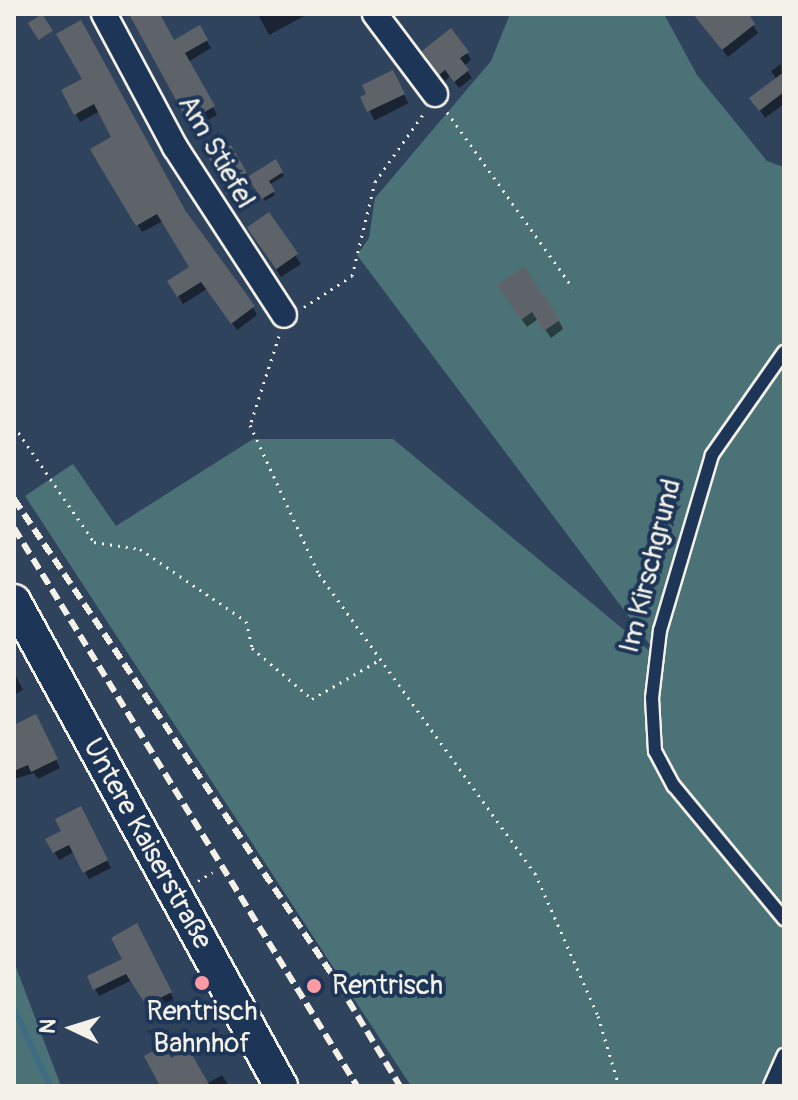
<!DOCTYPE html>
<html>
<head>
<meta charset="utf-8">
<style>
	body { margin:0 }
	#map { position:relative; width:798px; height:1100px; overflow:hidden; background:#30435d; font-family:Pangolin,sans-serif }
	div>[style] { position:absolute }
	.green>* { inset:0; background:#4b7377 }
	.shadow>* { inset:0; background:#0007; transform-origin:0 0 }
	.stream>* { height:6px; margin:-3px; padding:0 3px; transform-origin:3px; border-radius:3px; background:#3f6b83 }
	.building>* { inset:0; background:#5e636a; transform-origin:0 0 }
	.path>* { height:3px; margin-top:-1.5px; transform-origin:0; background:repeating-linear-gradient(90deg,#f4f1e8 0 2px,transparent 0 8px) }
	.roads { filter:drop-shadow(2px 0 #f4f1e8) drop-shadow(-2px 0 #f4f1e8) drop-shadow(0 2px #f4f1e8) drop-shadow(0 -2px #f4f1e8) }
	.service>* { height:12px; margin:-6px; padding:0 6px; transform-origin:6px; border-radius:6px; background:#1d3557 }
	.minor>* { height:24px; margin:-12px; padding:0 12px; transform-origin:12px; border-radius:12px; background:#1d3557 }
	.secondary>* { height:32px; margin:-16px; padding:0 16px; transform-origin:16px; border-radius:16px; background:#1d3557 }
	.rail>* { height:6px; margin-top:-3px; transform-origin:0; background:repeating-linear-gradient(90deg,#f4f1e8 0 12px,transparent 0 18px) }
	.dots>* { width:22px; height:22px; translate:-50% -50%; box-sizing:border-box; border:4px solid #1d3557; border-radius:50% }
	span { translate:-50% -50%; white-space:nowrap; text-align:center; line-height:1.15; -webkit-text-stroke:8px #1d3557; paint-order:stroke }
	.street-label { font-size:28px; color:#f4f1e8 }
	.poi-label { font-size:28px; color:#f4f1e8 }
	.left { translate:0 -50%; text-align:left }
	.frame { position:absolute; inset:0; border:16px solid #f4f1e8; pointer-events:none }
	.north { position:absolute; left:32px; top:988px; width:80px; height:80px; -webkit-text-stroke:6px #1d3557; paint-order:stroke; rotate:274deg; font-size:22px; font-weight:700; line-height:32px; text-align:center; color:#f4f1e8 }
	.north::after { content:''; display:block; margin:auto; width:28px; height:36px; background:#f4f1e8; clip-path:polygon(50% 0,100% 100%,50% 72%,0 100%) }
</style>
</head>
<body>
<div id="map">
	<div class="green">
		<div style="clip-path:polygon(510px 14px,664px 14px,697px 75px,767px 161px,784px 167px,784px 1086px,411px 1086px,25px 496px,73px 464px,116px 526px,253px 439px,393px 439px,663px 662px,357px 255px,369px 238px,375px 198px,491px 61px)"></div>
		<div style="clip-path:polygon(14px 962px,61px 1086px,14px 1086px)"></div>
	</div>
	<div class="shadow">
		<div style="clip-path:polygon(132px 14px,158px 14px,174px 42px,199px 28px,211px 48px,188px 62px,217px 115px,194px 128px)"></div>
		<div style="clip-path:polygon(258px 14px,308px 14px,269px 35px)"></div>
		<div style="clip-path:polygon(705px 14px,746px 14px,758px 33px,728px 57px,698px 19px)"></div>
		<div style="clip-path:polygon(467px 53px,471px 60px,464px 66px,472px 78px,459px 88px,450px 76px,445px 81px,428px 59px)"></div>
		<div style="clip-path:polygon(781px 64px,784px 104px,765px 118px,757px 106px,777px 80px,771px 71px)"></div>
		<div style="clip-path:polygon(84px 80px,253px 307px,257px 315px,237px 330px,207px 289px,183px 304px,170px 281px,191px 268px,163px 221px,142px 232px,111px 181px,114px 138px,100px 111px,80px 122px,63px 91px)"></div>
		<div style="left:397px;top:81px;width:25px;height:38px;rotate:63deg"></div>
		<div style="clip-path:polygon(230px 147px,249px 179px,275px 162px,284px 176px,269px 185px,275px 195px,265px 201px,252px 181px,232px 193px,211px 159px)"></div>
		<div style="clip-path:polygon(268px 214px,301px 264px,281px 277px,254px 236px)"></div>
		<div style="clip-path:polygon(504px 294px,559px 321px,563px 329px,551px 338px,538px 319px,527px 327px)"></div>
		<div style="clip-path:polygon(14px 672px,23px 690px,14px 695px)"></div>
		<div style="clip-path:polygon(40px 725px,60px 768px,38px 779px,34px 773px,14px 779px,14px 727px)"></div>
		<div style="clip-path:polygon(85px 816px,111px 868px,89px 879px,74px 852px,59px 860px,48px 840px)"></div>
		<div style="clip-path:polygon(136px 926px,174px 1000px,152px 1012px,132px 980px,99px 996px,89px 977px,125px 960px)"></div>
		<div style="clip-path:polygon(222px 1075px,229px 1086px,203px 1086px)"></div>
	</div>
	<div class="stream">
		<div style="left:14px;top:1009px;width:85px;rotate:64.9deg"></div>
	</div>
	<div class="building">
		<div style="left:42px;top:14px;width:20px;height:17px;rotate:57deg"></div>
		<div style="clip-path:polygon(129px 14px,160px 14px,174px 40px,200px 25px,208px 40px,185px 53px,215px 106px,188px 122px)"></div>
		<div style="clip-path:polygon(693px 14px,749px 14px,755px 24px,722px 50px)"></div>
		<div style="clip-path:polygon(81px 20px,185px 210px,255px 306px,231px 324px,201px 282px,177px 297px,167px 281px,189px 267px,157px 214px,136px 226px,104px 173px,90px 149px,111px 137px,94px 104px,74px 115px,61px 90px,82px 79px,56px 34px)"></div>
		<div style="clip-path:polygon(451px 28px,469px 52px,460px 58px,469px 70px,454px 82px,445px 70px,439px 75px,422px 51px)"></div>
		<div style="clip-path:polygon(393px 70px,405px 94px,367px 112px,360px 97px,366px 94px,362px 85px)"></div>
		<div style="clip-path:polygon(784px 72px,784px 92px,759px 111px,749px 98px)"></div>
		<div style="left:231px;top:145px;width:32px;height:26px;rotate:60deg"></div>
		<div style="clip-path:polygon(276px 159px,283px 172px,269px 181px,275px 191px,262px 199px,247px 177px)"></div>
		<div style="left:269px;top:212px;width:51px;height:27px;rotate:55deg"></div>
		<div style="clip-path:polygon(524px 266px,560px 320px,544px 331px,532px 312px,521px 320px,497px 285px)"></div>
		<div style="clip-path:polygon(36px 714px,58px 759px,31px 772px,28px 765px,14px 771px,14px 725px)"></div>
		<div style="clip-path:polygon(81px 806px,108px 860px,83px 873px,69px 845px,53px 853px,45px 839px,61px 831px,55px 819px)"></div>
		<div style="clip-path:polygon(137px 923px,172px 992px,146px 1005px,126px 974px,93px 990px,87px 976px,122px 959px,111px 938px)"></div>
		<div style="clip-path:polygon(164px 1045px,171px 1058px,188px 1048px,210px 1086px,160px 1086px,144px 1056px)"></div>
	</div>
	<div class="path">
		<div style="left:447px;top:112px;width:216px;rotate:54.4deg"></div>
		<div style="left:304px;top:307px;width:57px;rotate:-32.9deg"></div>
		<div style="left:352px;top:276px;width:97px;rotate:-76.3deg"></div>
		<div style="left:375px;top:182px;width:85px;rotate:-54.6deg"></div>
		<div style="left:279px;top:336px;width:94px;rotate:108deg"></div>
		<div style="left:250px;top:425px;width:164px;rotate:65.2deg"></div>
		<div style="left:319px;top:574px;width:369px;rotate:54.2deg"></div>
		<div style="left:535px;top:873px;width:156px;rotate:66.2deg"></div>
		<div style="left:598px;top:1016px;width:73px;rotate:73.3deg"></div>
		<div style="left:14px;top:426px;width:141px;rotate:55.4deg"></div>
		<div style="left:94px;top:542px;width:47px;rotate:8.7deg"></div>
		<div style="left:140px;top:549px;width:128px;rotate:34.2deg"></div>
		<div style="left:246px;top:621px;width:28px;rotate:77deg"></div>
		<div style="left:252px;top:648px;width:79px;rotate:40.4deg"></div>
		<div style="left:312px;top:699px;width:80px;rotate:-30.1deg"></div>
		<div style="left:198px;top:881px;width:17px;rotate:-31deg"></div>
	</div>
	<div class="roads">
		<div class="service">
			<div style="left:784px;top:352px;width:126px;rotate:125deg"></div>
			<div style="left:712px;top:455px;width:183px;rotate:106.5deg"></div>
			<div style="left:660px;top:630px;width:68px;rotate:96.7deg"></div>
			<div style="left:652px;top:698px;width:53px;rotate:86.8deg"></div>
			<div style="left:655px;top:751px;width:40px;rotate:62deg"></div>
			<div style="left:674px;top:786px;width:173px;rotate:50.4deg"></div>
			<div style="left:770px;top:1086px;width:34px;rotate:-66deg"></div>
		</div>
		<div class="minor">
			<div style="left:104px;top:14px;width:151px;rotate:61.9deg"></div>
			<div style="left:175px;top:147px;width:200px;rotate:57deg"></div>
			<div style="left:375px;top:14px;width:100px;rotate:53.1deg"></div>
			<div style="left:781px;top:1086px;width:4px;rotate:-45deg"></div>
		</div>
		<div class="secondary">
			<div style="left:14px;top:601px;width:554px;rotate:61.17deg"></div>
		</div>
	</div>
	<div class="rail">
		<div style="left:14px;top:499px;width:585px;rotate:56.23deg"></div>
		<div style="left:339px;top:985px;width:118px;rotate:58.9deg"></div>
		<div style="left:14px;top:528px;width:655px;rotate:58.42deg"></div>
	</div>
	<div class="dots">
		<div style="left:202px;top:983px;background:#ff9aa2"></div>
		<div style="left:314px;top:986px;background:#ff9aa2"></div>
	</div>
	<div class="street-label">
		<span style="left:216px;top:152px;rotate:60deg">Am Stiefel</span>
		<span style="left:651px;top:566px;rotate:-76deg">Im Kirschgrund</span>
		<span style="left:147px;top:844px;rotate:61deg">Untere Kaiserstraße</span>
	</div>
	<div class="poi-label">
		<span class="left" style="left:332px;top:986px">Rentrisch</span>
		<span style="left:202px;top:1028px">Rentrisch<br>Bahnhof</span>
	</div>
	<div class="frame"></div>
	<div class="north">N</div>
</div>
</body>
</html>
